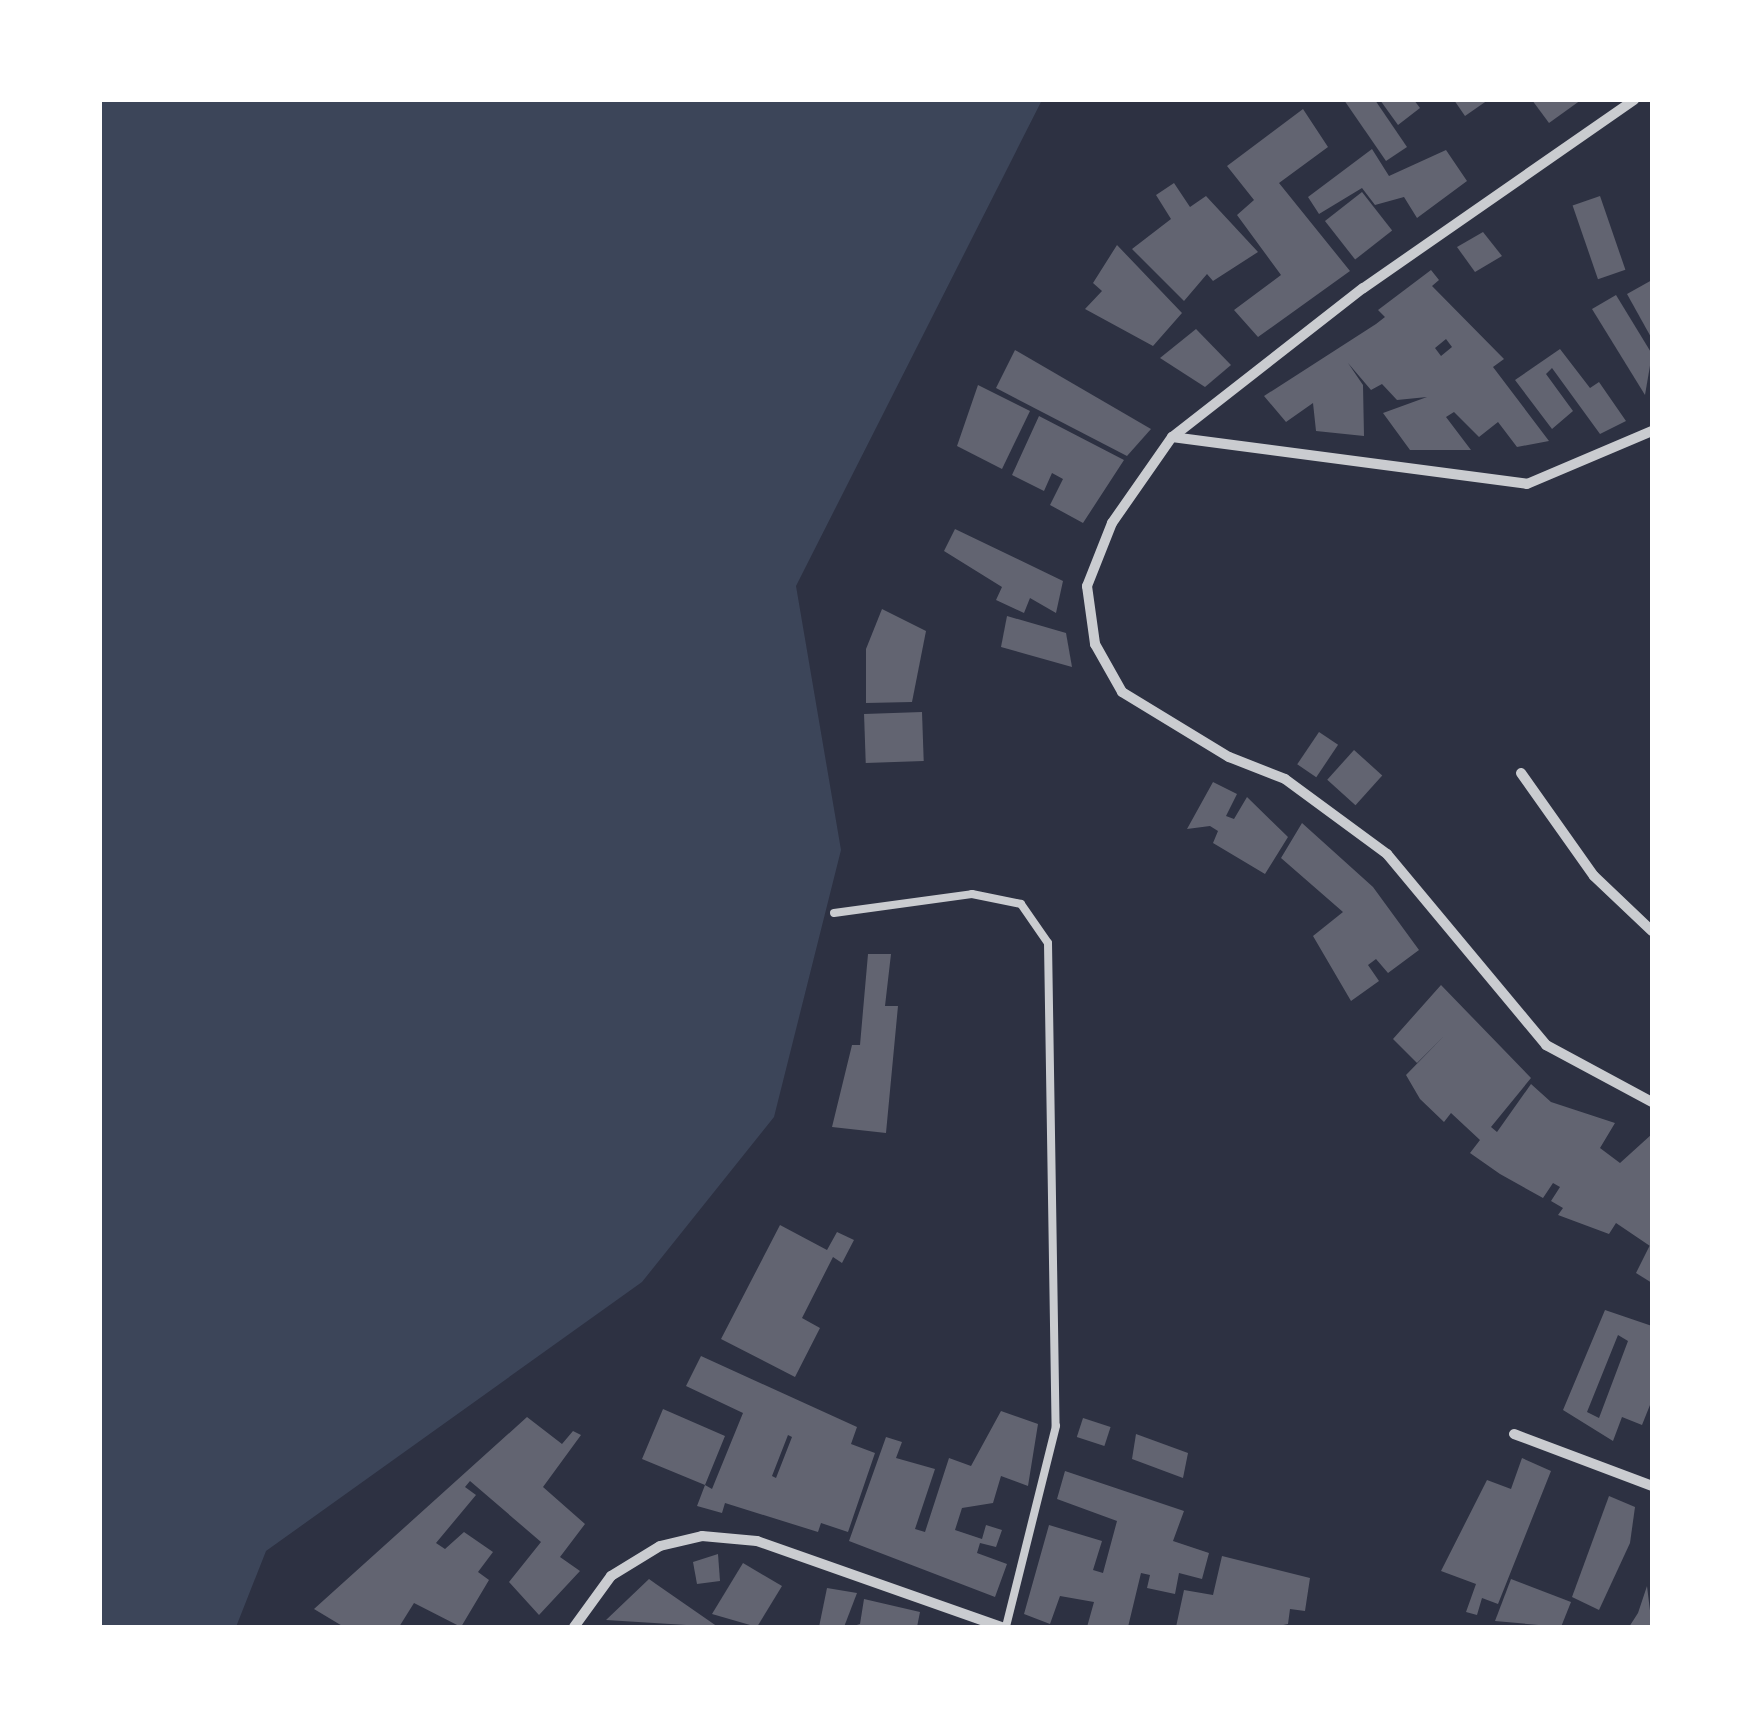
<!DOCTYPE html>
<html>
<head>
<meta charset="utf-8">
<style>
	body { margin:0 }
	#map { position:relative; width:1752px; height:1727px; overflow:hidden; background:#2d3142; font-family:"Sofia Sans Condensed",sans-serif }
	div>[style] { position:absolute }
	.green>* { inset:0; background:#3c4559 }
	.building>* { inset:0; background:#626471; transform-origin:0 0 }
	.service>* { height:8px; margin:-4px; padding:0 4px; transform-origin:4px; border-radius:4px; background:#caccd0 }
	.minor>* { height:10px; margin:-5px; padding:0 5px; transform-origin:5px; border-radius:5px; background:#caccd0 }
	span { translate:-50% -50%; white-space:nowrap; text-align:center; line-height:1.15; -webkit-text-stroke:8px #fff; paint-order:stroke }
	.frame { position:absolute; inset:0; border:102px solid #fff; pointer-events:none }
</style>
</head>
<body>
<div id="map">
	<div class="green">
		<div style="clip-path:polygon(100px 100px,1042px 100px,796px 586px,841px 850px,774px 1117px,642px 1282px,266px 1551px,236px 1627px,100px 1627px)"></div>
	</div>
	<div class="building">
		<div style="clip-path:polygon(1344px 100px,1375px 100px,1407px 147px,1386px 161px)"></div>
		<div style="clip-path:polygon(1380px 100px,1414px 100px,1420px 108px,1398px 125px)"></div>
		<div style="clip-path:polygon(1454px 100px,1488px 100px,1465px 116px)"></div>
		<div style="clip-path:polygon(1532px 100px,1581px 100px,1549px 123px)"></div>
		<div style="clip-path:polygon(1303px 109px,1328px 147px,1279px 183px,1350px 271px,1258px 337px,1234px 310px,1281px 275px,1237px 215px,1254px 200px,1227px 166px)"></div>
		<div style="clip-path:polygon(1372px 149px,1389px 176px,1446px 150px,1467px 181px,1417px 218px,1404px 197px,1375px 205px,1362px 188px,1319px 214px,1308px 197px)"></div>
		<div style="clip-path:polygon(1174px 183px,1190px 207px,1206px 196px,1258px 252px,1213px 281px,1207px 274px,1184px 301px,1132px 249px,1171px 219px,1156px 195px)"></div>
		<div style="left:1362px;top:192px;width:49px;height:47px;rotate:52deg"></div>
		<div style="left:1600px;top:196px;width:78px;height:29px;rotate:71deg"></div>
		<div style="clip-path:polygon(1483px 232px,1502px 256px,1475px 272px,1457px 247px)"></div>
		<div style="clip-path:polygon(1117px 245px,1182px 313px,1153px 346px,1085px 309px,1102px 291px,1093px 283px)"></div>
		<div style="clip-path:polygon(evenodd,1431px 270px,1439px 280px,1432px 286px,1504px 359px,1493px 367px,1549px 441px,1517px 447px,1498px 422px,1479px 437px,1454px 412px,1446px 417px,1471px 450px,1410px 450px,1383px 413px,1427px 397px,1397px 400px,1382px 384px,1371px 390px,1348px 363px,1363px 385px,1364px 436px,1316px 431px,1313px 403px,1286px 422px,1264px 396px,1376px 324px,1385px 317px,1378px 310px,1431px 270px,1446px 339px,1452px 347px,1441px 356px,1435px 348px,1446px 339px)"></div>
		<div style="clip-path:polygon(1652px 280px,1652px 339px,1627px 294px)"></div>
		<div style="clip-path:polygon(1616px 295px,1652px 354px,1645px 395px,1592px 309px)"></div>
		<div style="clip-path:polygon(1196px 329px,1231px 365px,1205px 387px,1160px 358px)"></div>
		<div style="clip-path:polygon(1560px 349px,1590px 388px,1599px 382px,1626px 421px,1600px 434px,1552px 368px,1546px 374px,1573px 411px,1552px 429px,1515px 380px)"></div>
		<div style="clip-path:polygon(1015px 350px,1151px 429px,1127px 456px,996px 388px)"></div>
		<div style="clip-path:polygon(978px 385px,1030px 411px,1002px 469px,957px 446px)"></div>
		<div style="clip-path:polygon(1039px 416px,1124px 460px,1083px 523px,1050px 505px,1063px 479px,1052px 473px,1044px 491px,1012px 475px)"></div>
		<div style="clip-path:polygon(955px 529px,1063px 581px,1056px 613px,1030px 598px,1024px 613px,996px 600px,1002px 587px,944px 551px)"></div>
		<div style="clip-path:polygon(882px 609px,926px 631px,912px 702px,866px 703px,866px 649px)"></div>
		<div style="clip-path:polygon(1007px 616px,1066px 633px,1072px 667px,1001px 647px)"></div>
		<div style="left:922px;top:712px;width:49px;height:58px;rotate:88deg"></div>
		<div style="left:1319px;top:732px;width:23px;height:39px;rotate:34deg"></div>
		<div style="left:1354px;top:750px;width:38px;height:40px;rotate:42deg"></div>
		<div style="clip-path:polygon(1213px 782px,1237px 794px,1226px 816px,1234px 819px,1247px 797px,1288px 837px,1265px 874px,1213px 843px,1218px 831px,1210px 826px,1187px 829px)"></div>
		<div style="clip-path:polygon(1302px 823px,1373px 887px,1419px 950px,1388px 973px,1376px 959px,1368px 965px,1379px 981px,1351px 1001px,1313px 936px,1343px 912px,1281px 858px)"></div>
		<div style="clip-path:polygon(868px 954px,891px 954px,885px 1006px,898px 1006px,886px 1133px,832px 1127px,852px 1045px,860px 1045px)"></div>
		<div style="clip-path:polygon(1441px 985px,1531px 1078px,1491px 1127px,1497px 1132px,1531px 1084px,1551px 1102px,1615px 1123px,1600px 1148px,1620px 1163px,1652px 1134px,1650px 1246px,1616px 1223px,1609px 1234px,1558px 1215px,1563px 1208px,1551px 1201px,1560px 1187px,1553px 1183px,1543px 1198px,1500px 1174px,1470px 1153px,1480px 1140px,1451px 1113px,1444px 1122px,1420px 1099px,1406px 1075px,1444px 1036px,1417px 1063px,1393px 1039px)"></div>
		<div style="clip-path:polygon(780px 1225px,827px 1250px,837px 1232px,854px 1240px,842px 1263px,833px 1257px,802px 1318px,820px 1328px,795px 1377px,721px 1339px)"></div>
		<div style="clip-path:polygon(1652px 1241px,1652px 1283px,1636px 1273px)"></div>
		<div style="clip-path:polygon(evenodd,1605px 1310px,1652px 1326px,1652px 1400px,1642px 1425px,1622px 1417px,1613px 1441px,1563px 1410px,1605px 1310px,1618px 1335px,1628px 1341px,1599px 1418px,1587px 1412px,1618px 1335px)"></div>
		<div style="clip-path:polygon(evenodd,701px 1356px,857px 1427px,851px 1444px,875px 1453px,848px 1532px,821px 1523px,818px 1532px,725px 1503px,722px 1513px,697px 1506px,705px 1485px,642px 1459px,663px 1409px,725px 1436px,705px 1485px,712px 1489px,743px 1413px,686px 1386px,701px 1356px,788px 1435px,792px 1437px,776px 1478px,772px 1476px,788px 1435px)"></div>
		<div style="clip-path:polygon(1001px 1411px,1038px 1424px,1028px 1486px,1001px 1476px,993px 1503px,962px 1508px,955px 1530px,982px 1539px,986px 1525px,1002px 1530px,996px 1547px,980px 1543px,977px 1553px,1007px 1564px,995px 1597px,849px 1541px,886px 1437px,902px 1442px,896px 1458px,935px 1469px,915px 1529px,925px 1532px,949px 1458px,971px 1466px)"></div>
		<div style="clip-path:polygon(527px 1417px,562px 1444px,573px 1431px,581px 1435px,543px 1487px,585px 1524px,560px 1557px,580px 1571px,539px 1615px,509px 1582px,541px 1542px,470px 1481px,465px 1487px,476px 1495px,436px 1543px,445px 1549px,464px 1532px,493px 1552px,478px 1572px,489px 1580px,461px 1627px,414px 1603px,399px 1627px,344px 1627px,314px 1609px)"></div>
		<div style="left:1083px;top:1418px;width:29px;height:20px;rotate:18deg"></div>
		<div style="clip-path:polygon(1136px 1434px,1188px 1453px,1183px 1478px,1132px 1459px)"></div>
		<div style="clip-path:polygon(1522px 1458px,1551px 1471px,1498px 1604px,1482px 1598px,1477px 1615px,1466px 1612px,1476px 1584px,1441px 1571px,1487px 1480px,1511px 1489px)"></div>
		<div style="clip-path:polygon(1065px 1471px,1184px 1511px,1173px 1541px,1209px 1553px,1202px 1579px,1179px 1573px,1175px 1594px,1147px 1588px,1150px 1575px,1141px 1573px,1128px 1627px,1087px 1627px,1094px 1602px,1060px 1596px,1050px 1624px,1024px 1614px,1049px 1525px,1102px 1541px,1093px 1570px,1103px 1573px,1117px 1521px,1057px 1499px)"></div>
		<div style="clip-path:polygon(1609px 1496px,1635px 1507px,1630px 1543px,1599px 1610px,1572px 1597px)"></div>
		<div style="clip-path:polygon(718px 1554px,720px 1581px,697px 1584px,693px 1562px)"></div>
		<div style="clip-path:polygon(1222px 1556px,1310px 1578px,1305px 1611px,1290px 1609px,1288px 1624px,1274px 1627px,1176px 1627px,1184px 1590px,1213px 1595px)"></div>
		<div style="clip-path:polygon(743px 1563px,782px 1586px,757px 1627px,712px 1614px)"></div>
		<div style="clip-path:polygon(649px 1579px,656px 1584px,718px 1627px,606px 1620px)"></div>
		<div style="clip-path:polygon(1511px 1579px,1571px 1602px,1561px 1627px,1495px 1621px)"></div>
		<div style="clip-path:polygon(1647px 1586px,1652px 1627px,1629px 1627px,1638px 1613px)"></div>
		<div style="clip-path:polygon(827px 1588px,857px 1593px,844px 1627px,819px 1627px)"></div>
		<div style="clip-path:polygon(864px 1599px,920px 1612px,917px 1627px,850px 1627px,860px 1624px)"></div>
	</div>
	<div class="service">
		<div style="left:834px;top:913px;width:139px;rotate:-7.8deg"></div>
		<div style="left:972px;top:894px;width:50px;rotate:11.5deg"></div>
		<div style="left:1021px;top:904px;width:47px;rotate:55.3deg"></div>
		<div style="left:1048px;top:943px;width:483px;rotate:89.1deg"></div>
		<div style="left:1056px;top:1426px;width:207px;rotate:104deg"></div>
	</div>
	<div class="minor">
		<div style="left:1634px;top:100px;width:330px;rotate:145.2deg"></div>
		<div style="left:1363px;top:288px;width:242px;rotate:142deg"></div>
		<div style="left:1172px;top:437px;width:105px;rotate:124.9deg"></div>
		<div style="left:1112px;top:523px;width:68px;rotate:111.6deg"></div>
		<div style="left:1087px;top:586px;width:59px;rotate:82.1deg"></div>
		<div style="left:1095px;top:644px;width:55px;rotate:60.6deg"></div>
		<div style="left:1122px;top:692px;width:125px;rotate:31.3deg"></div>
		<div style="left:1229px;top:757px;width:60px;rotate:21.4deg"></div>
		<div style="left:1285px;top:779px;width:127px;rotate:36.3deg"></div>
		<div style="left:1387px;top:854px;width:249px;rotate:50.2deg"></div>
		<div style="left:1546px;top:1045px;width:120px;rotate:28.3deg"></div>
		<div style="left:1172px;top:437px;width:358px;rotate:7.5deg"></div>
		<div style="left:1527px;top:484px;width:136px;rotate:-23deg"></div>
		<div style="left:1521px;top:773px;width:126px;rotate:54.7deg"></div>
		<div style="left:1594px;top:876px;width:80px;rotate:43.5deg"></div>
		<div style="left:1514px;top:1434px;width:147px;rotate:20.6deg"></div>
		<div style="left:574px;top:1627px;width:63px;rotate:-54deg"></div>
		<div style="left:611px;top:1576px;width:57px;rotate:-31.5deg"></div>
		<div style="left:660px;top:1546px;width:43px;rotate:-13.4deg"></div>
		<div style="left:702px;top:1536px;width:55px;rotate:5.2deg"></div>
		<div style="left:757px;top:1541px;width:259px;rotate:19.4deg"></div>
	</div>
	<div class="frame"></div>
</div>
</body>
</html>
